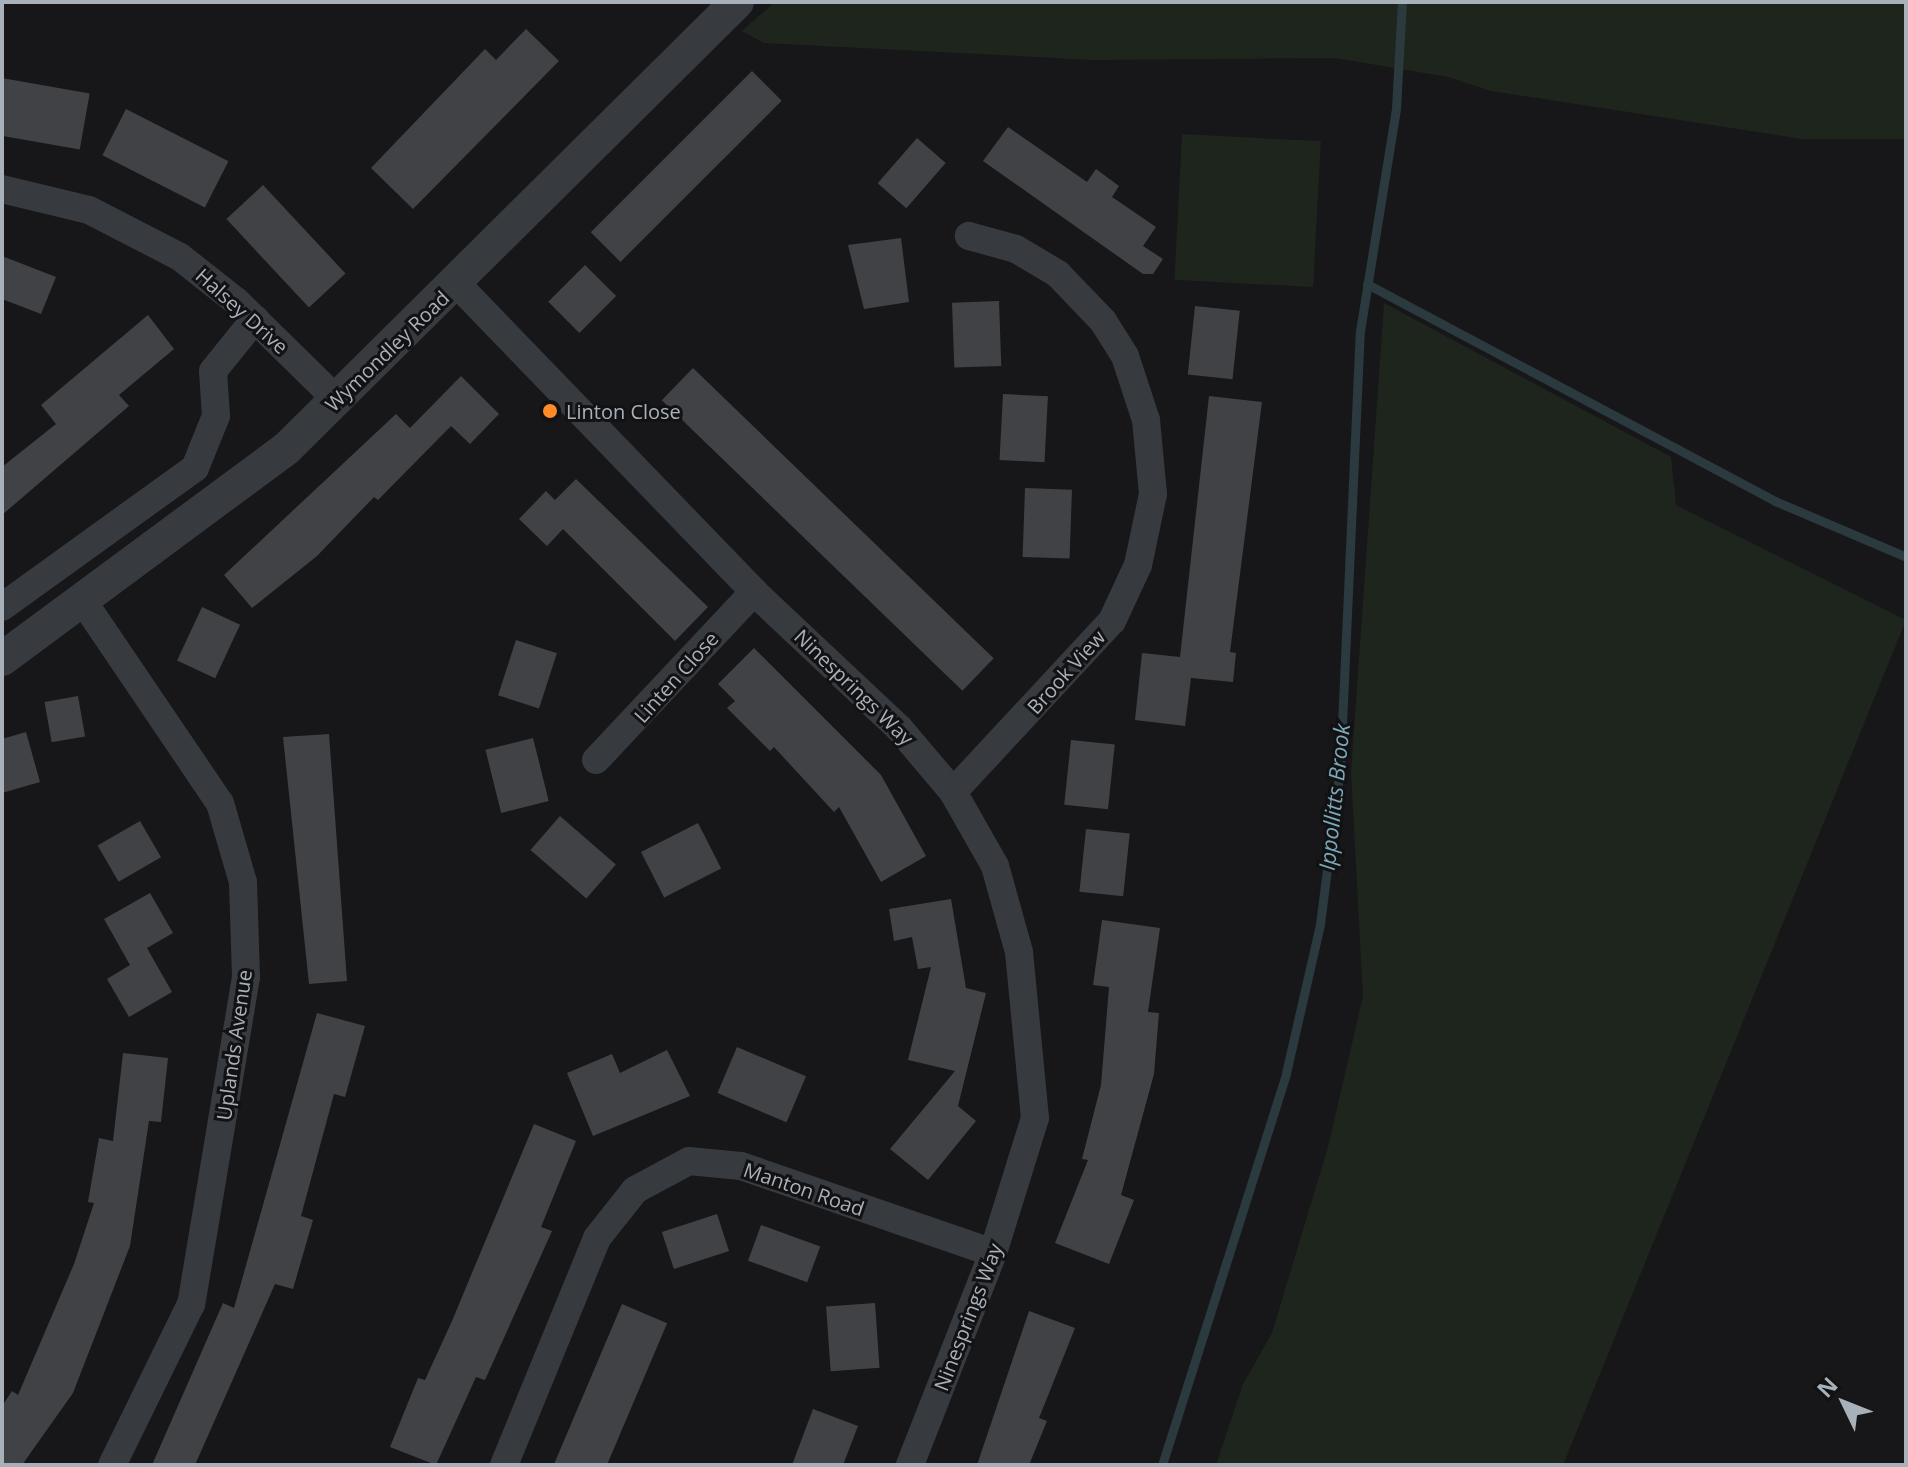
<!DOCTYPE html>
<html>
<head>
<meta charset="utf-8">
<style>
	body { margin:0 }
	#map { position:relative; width:1908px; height:1467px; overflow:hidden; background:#171719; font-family:"Open Sans",sans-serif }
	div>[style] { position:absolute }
	.green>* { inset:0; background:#1d251c; transform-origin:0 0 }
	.stream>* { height:9px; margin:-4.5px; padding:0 4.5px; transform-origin:4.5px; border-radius:4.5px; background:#2b3a3f }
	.building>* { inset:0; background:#414246; transform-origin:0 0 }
	.minor>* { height:28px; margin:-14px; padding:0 14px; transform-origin:14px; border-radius:14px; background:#373a3f }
	.tertiary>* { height:34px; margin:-17px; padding:0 17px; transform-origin:17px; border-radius:17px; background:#373a3f }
	.dots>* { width:22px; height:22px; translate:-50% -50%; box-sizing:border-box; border:4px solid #121214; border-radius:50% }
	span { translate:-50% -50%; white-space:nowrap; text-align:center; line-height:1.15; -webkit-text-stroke:6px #121214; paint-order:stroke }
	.street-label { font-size:20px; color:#a8b1ba }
	.poi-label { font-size:20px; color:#a8b1ba }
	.left { translate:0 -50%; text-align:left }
	.water-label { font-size:22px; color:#7ba9b9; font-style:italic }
	.frame { position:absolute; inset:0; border:4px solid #a8b1ba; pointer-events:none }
	.north { position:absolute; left:1804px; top:1363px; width:80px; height:80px; -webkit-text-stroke:6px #121214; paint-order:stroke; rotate:313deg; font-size:22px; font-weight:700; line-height:32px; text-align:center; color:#a8b1ba }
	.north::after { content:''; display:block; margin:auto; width:28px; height:36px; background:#a8b1ba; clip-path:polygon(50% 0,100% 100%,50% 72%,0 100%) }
</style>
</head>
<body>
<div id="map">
	<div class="green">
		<div style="clip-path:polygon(775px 2px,1906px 2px,1906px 139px,1802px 139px,1491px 91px,1448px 77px,1335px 58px,1094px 60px,764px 43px,742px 31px)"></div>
		<div style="left:1182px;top:134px;width:139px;height:146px;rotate:3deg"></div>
		<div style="clip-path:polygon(1384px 303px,1671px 457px,1676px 505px,1906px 620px,1563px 1465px,1216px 1465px,1243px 1384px,1272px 1333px,1328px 1147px,1363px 996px,1351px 773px)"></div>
	</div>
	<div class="stream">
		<div style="left:1367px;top:284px;width:462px;rotate:28deg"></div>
		<div style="left:1775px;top:501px;width:142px;rotate:23.1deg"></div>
		<div style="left:1162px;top:1465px;width:411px;rotate:-72.4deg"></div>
		<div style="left:1286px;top:1073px;width:153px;rotate:-77.1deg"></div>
		<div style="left:1320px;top:924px;width:157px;rotate:-82.7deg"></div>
		<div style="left:1340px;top:768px;width:437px;rotate:-87.4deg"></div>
		<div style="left:1360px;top:331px;width:226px;rotate:-80.8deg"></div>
		<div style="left:1396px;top:108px;width:106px;rotate:-86.8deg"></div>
	</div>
	<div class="building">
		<div style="clip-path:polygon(526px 29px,559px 61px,413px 209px,371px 168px,485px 49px,496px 60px)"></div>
		<div style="left:752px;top:71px;width:42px;height:228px;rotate:45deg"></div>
		<div style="left:2px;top:78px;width:89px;height:57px;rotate:10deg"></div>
		<div style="left:126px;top:109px;width:115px;height:52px;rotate:27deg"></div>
		<div style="clip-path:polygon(1008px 127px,1087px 182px,1096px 169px,1119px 186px,1112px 197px,1156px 227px,1143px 246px,1163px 259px,1153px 274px,1143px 274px,983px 161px)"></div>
		<div style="left:917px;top:138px;width:38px;height:60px;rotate:41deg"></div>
		<div style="left:263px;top:185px;width:121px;height:50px;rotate:47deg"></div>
		<div style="clip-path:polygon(901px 238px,909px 302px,864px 309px,848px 245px)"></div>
		<div style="clip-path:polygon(2px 256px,56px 277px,41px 314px,2px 299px)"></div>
		<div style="left:585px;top:265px;width:44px;height:52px;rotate:45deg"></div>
		<div style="left:999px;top:301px;width:65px;height:47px;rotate:88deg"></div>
		<div style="left:1195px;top:306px;width:45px;height:69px;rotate:6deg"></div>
		<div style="clip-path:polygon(148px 315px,174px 349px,119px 395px,129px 406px,2px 515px,2px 467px,56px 424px,41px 405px)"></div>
		<div style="left:693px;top:368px;width:418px;height:45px;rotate:44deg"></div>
		<div style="clip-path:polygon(461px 376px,499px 414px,470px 444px,451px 426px,378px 500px,374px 497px,317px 556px,252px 608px,224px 575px,396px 414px,410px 428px)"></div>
		<div style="left:1003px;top:394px;width:45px;height:66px;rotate:3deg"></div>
		<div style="clip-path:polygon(1209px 396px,1262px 402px,1230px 652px,1236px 653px,1233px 682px,1191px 678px,1185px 726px,1135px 720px,1142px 653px,1180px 657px)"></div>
		<div style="clip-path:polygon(576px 479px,708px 607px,675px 641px,563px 529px,547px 546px,519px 519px,546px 491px,555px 500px)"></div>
		<div style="left:1025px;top:488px;width:47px;height:69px;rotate:2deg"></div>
		<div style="left:202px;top:607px;width:42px;height:59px;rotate:25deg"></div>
		<div style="left:516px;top:640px;width:43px;height:58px;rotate:18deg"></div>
		<div style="clip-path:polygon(754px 648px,881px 775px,926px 856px,881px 882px,839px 807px,834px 812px,774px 747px,770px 751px,727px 708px,735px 701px,718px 684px)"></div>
		<div style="left:78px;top:696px;width:41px;height:34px;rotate:80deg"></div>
		<div style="clip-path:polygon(26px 732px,40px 782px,2px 793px,2px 739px)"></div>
		<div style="clip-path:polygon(329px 734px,347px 981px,309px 984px,283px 737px)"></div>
		<div style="left:533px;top:738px;width:65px;height:49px;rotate:76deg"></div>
		<div style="left:1071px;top:740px;width:44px;height:65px;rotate:6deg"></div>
		<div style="left:560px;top:816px;width:74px;height:45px;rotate:41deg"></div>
		<div style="left:140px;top:821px;width:42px;height:49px;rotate:60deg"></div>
		<div style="left:698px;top:823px;width:51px;height:64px;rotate:63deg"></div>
		<div style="left:1086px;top:829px;width:44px;height:63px;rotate:6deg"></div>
		<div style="clip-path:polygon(150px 893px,173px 933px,147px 948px,172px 992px,129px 1017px,107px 979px,130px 965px,104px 919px)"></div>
		<div style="clip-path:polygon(951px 899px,966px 988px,986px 993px,958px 1106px,976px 1121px,928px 1180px,890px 1149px,955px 1071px,908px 1060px,931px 967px,918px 969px,912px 937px,894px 941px,889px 909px)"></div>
		<div style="clip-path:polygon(1102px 920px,1160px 928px,1148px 1012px,1159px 1013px,1154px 1074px,1121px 1195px,1134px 1200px,1109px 1264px,1055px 1243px,1088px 1160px,1082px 1159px,1101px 1085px,1109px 987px,1093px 985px)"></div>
		<div style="clip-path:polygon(317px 1013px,365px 1026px,345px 1097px,334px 1094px,301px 1216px,313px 1220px,293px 1289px,275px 1284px,195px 1465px,152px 1465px,223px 1303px,234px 1308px)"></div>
		<div style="left:737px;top:1047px;width:75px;height:50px;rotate:23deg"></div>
		<div style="clip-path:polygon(667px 1050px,690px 1096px,593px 1136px,567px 1073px,612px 1054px,620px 1073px)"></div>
		<div style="clip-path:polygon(123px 1053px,168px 1058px,161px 1122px,149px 1121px,130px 1246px,73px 1393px,22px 1465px,2px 1465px,2px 1406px,12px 1391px,18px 1395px,74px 1264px,94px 1203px,88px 1202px,99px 1138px,113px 1141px)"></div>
		<div style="clip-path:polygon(534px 1124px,576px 1141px,541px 1227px,552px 1231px,485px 1380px,476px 1377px,436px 1465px,390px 1447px,418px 1378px,425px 1380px,452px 1321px)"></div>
		<div style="left:717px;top:1214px;width:39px;height:58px;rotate:72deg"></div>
		<div style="left:761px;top:1225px;width:63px;height:38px;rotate:20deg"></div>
		<div style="left:875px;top:1303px;width:65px;height:49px;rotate:86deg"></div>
		<div style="left:622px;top:1304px;width:49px;height:174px;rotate:23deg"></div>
		<div style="clip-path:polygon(1029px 1311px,1075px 1328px,1039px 1418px,1047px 1421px,1029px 1465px,977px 1465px)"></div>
		<div style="clip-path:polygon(813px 1409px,858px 1426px,843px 1465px,792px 1465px)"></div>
	</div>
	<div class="minor">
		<div style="left:2px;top:189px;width:89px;rotate:13.6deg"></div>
		<div style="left:89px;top:210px;width:102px;rotate:27.3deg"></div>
		<div style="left:180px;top:257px;width:71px;rotate:38.2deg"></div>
		<div style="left:236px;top:301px;width:141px;rotate:44.4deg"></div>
		<div style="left:456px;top:283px;width:429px;rotate:46deg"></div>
		<div style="left:754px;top:592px;width:199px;rotate:43.2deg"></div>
		<div style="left:899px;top:728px;width:84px;rotate:49.8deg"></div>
		<div style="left:953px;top:792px;width:85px;rotate:60.4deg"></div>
		<div style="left:995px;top:866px;width:89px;rotate:74.4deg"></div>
		<div style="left:1019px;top:952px;width:167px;rotate:84.5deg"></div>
		<div style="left:1035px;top:1118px;width:141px;rotate:107.3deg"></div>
		<div style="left:993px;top:1253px;width:228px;rotate:111.4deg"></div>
		<div style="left:83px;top:601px;width:244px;rotate:55.9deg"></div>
		<div style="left:220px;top:803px;width:82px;rotate:73.8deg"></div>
		<div style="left:243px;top:882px;width:95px;rotate:88.2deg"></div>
		<div style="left:246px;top:977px;width:332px;rotate:99.5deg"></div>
		<div style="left:191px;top:1304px;width:179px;rotate:116.1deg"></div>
		<div style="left:2px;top:607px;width:238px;rotate:-35.8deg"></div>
		<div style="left:195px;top:468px;width:56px;rotate:-68deg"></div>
		<div style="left:216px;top:416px;width:45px;rotate:-93.8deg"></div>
		<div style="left:213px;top:371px;width:67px;rotate:-51.1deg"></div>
		<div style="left:596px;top:760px;width:231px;rotate:-46.8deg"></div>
		<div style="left:953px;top:792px;width:233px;rotate:-47.1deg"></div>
		<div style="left:1112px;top:621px;width:62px;rotate:-65.1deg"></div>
		<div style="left:1138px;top:565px;width:73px;rotate:-78.1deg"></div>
		<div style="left:1153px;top:494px;width:74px;rotate:-95.4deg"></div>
		<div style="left:1146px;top:420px;width:67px;rotate:-108.2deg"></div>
		<div style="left:1125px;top:356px;width:41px;rotate:-122.2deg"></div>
		<div style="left:1103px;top:321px;width:65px;rotate:-133.8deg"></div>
		<div style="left:1058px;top:274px;width:49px;rotate:-149.2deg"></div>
		<div style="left:1016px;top:249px;width:49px;rotate:-164.5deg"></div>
		<div style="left:504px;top:1465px;width:245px;rotate:-67.7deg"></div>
		<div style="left:597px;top:1238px;width:61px;rotate:-51.6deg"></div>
		<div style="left:635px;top:1190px;width:61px;rotate:-28.2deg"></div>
		<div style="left:689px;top:1161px;width:52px;rotate:5.5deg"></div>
		<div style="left:741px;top:1166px;width:267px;rotate:19deg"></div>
	</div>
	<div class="tertiary">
		<div style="left:2px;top:659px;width:353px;rotate:-36.5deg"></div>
		<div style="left:286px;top:449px;width:635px;rotate:-44.74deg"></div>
	</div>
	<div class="dots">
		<div style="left:550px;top:411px;background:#ff8b29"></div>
	</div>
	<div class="street-label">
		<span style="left:242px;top:311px;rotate:42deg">Halsey Drive</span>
		<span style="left:387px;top:351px;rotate:-44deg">Wymondley Road</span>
		<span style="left:1066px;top:672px;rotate:-48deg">Brook View</span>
		<span style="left:676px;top:677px;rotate:-48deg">Linten Close</span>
		<span style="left:854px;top:687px;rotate:44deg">Ninesprings Way</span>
		<span style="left:234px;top:1045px;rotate:-82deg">Uplands Avenue</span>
		<span style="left:804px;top:1189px;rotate:19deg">Manton Road</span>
		<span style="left:968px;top:1317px;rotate:-69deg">Ninesprings Way</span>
	</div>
	<div class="poi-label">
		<span class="left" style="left:566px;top:411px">Linton Close</span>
	</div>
	<div class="water-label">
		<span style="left:1334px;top:797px;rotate:-84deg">Ippollitts Brook</span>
	</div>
	<div class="frame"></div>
	<div class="north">N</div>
</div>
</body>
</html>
